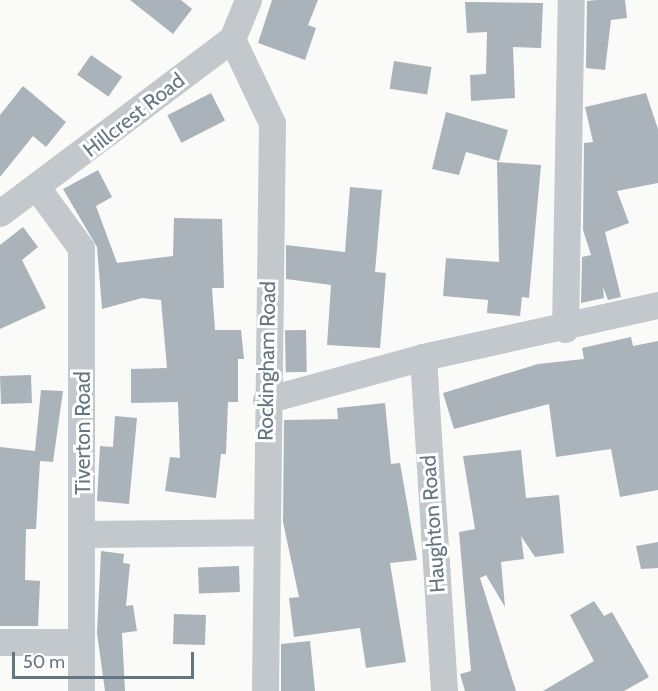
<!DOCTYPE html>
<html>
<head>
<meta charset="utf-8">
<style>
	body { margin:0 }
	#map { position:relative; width:658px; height:691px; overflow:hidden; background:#fafaf8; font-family:Cabin,sans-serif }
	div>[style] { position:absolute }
	.building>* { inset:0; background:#aab3b9; transform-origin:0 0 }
	.minor>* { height:27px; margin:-13.5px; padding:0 13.5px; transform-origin:13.5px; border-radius:13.5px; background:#c3c8cc }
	span { translate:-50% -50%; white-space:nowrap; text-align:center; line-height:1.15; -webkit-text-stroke:6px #fff; paint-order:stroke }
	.street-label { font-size:21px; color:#657683 }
	.scale { position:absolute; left:12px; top:652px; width:182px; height:27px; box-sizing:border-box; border:3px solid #657683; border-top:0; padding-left:8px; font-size:18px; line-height:21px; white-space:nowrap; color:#657683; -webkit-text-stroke:4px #fff; paint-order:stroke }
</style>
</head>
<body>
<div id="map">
	<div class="building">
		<div style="clip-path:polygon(130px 0,181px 0,192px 9px,173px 34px)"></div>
		<div style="clip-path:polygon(272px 0,318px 0,308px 25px,316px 28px,305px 60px,258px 43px)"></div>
		<div style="clip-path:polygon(597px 0,625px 0,627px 18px,611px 20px,605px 70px,586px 68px,587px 1px)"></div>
		<div style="clip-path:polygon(465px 2px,543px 3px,541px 48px,513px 47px,515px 98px,471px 101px,470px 75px,486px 74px,487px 32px,467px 33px)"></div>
		<div style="left:91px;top:55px;width:38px;height:24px;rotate:35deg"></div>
		<div style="left:394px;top:61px;width:38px;height:28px;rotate:9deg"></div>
		<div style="clip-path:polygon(23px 86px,66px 122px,46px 147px,33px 136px,0 177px,0 115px)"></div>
		<div style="left:211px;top:93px;width:31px;height:49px;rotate:63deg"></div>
		<div style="clip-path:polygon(646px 93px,658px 129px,658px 183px,617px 191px,629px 223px,605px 232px,621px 297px,608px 300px,603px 287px,604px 298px,581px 303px,582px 257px,591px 255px,583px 230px,584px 143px,593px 142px,585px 107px)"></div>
		<div style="clip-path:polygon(446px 112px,508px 130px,499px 161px,466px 152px,459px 175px,432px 169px)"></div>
		<div style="clip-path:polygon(497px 162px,541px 165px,530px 286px,529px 298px,522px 297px,520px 316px,487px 313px,488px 300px,443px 296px,446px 258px,499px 262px)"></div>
		<div style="clip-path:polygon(98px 170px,112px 197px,96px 206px,117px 263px,173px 256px,174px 218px,222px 219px,224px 288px,212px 288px,215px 330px,241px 330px,244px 359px,238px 359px,238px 402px,228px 402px,226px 454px,221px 454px,216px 498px,165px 491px,170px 457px,180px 458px,178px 402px,131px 403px,131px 369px,167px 368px,161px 300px,142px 298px,102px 309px,97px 247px,63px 189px)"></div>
		<div style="clip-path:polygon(350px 187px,382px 190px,375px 272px,386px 273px,380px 348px,327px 345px,331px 285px,286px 279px,286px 245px,345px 252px)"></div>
		<div style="clip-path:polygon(23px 227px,38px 247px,22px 260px,46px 308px,0 329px,0 245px)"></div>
		<div style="left:306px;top:330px;width:42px;height:21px;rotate:89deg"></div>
		<div style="clip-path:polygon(631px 337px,633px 346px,658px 341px,658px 490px,620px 497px,611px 449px,556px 457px,549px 404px,454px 429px,443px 393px,538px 364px,584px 359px,582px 348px)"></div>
		<div style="left:31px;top:375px;width:28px;height:31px;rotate:88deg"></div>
		<div style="clip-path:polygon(41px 390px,63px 391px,53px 462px,40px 461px,36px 529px,26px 529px,25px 580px,40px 581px,38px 626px,0 626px,0 447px,35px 451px)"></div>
		<div style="clip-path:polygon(385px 403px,391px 464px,400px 463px,417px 560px,390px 563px,406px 662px,366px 668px,360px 628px,294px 637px,289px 598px,299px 597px,283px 522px,284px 420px,338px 419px,337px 408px)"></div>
		<div style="clip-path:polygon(115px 416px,137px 418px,129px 504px,97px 501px,100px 446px,113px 447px)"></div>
		<div style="clip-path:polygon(521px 450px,526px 498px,559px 495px,564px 553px,535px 557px,521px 536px,524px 559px,501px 562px,505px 607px,486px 575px,480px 578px,516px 691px,465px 691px,460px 674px,471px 671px,459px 532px,475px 529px,463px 456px)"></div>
		<div style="clip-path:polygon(658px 542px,658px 568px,641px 569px,636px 546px)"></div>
		<div style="clip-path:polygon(101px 551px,124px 554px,123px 563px,130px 564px,126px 606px,133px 605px,137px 631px,122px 633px,125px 691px,105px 691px,97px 633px)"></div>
		<div style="left:239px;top:566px;width:26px;height:41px;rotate:88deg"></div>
		<div style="clip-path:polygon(594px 601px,604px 616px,612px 612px,649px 677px,624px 691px,543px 691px,594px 661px,570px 615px)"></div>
		<div style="left:174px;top:614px;width:32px;height:30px;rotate:2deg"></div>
		<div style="clip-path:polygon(310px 641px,315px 691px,281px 691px,281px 644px)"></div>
	</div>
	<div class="minor">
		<div style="left:232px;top:39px;width:93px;rotate:64.5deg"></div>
		<div style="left:272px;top:123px;width:568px;rotate:90.71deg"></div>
		<div style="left:38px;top:189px;width:73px;rotate:53.9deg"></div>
		<div style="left:81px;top:248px;width:443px;rotate:90deg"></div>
		<div style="left:0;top:213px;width:290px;rotate:-36.9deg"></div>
		<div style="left:232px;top:39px;width:42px;rotate:-67.7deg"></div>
		<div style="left:565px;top:329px;width:329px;rotate:-89deg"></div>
		<div style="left:423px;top:357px;width:335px;rotate:86.4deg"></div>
		<div style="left:266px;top:400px;width:163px;rotate:-15.3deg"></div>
		<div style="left:423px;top:357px;width:241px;rotate:-12.5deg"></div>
		<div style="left:83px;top:534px;width:180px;rotate:-0.6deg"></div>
		<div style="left:0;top:642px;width:81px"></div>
	</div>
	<div class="street-label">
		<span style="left:134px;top:115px;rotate:-38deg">Hillcrest Road</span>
		<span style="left:267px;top:361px;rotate:-89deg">Rockingham Road</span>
		<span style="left:83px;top:433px;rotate:-90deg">Tiverton Road</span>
		<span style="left:433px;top:524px;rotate:-94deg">Haughton Road</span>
	</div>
	<div class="scale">50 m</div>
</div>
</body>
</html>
